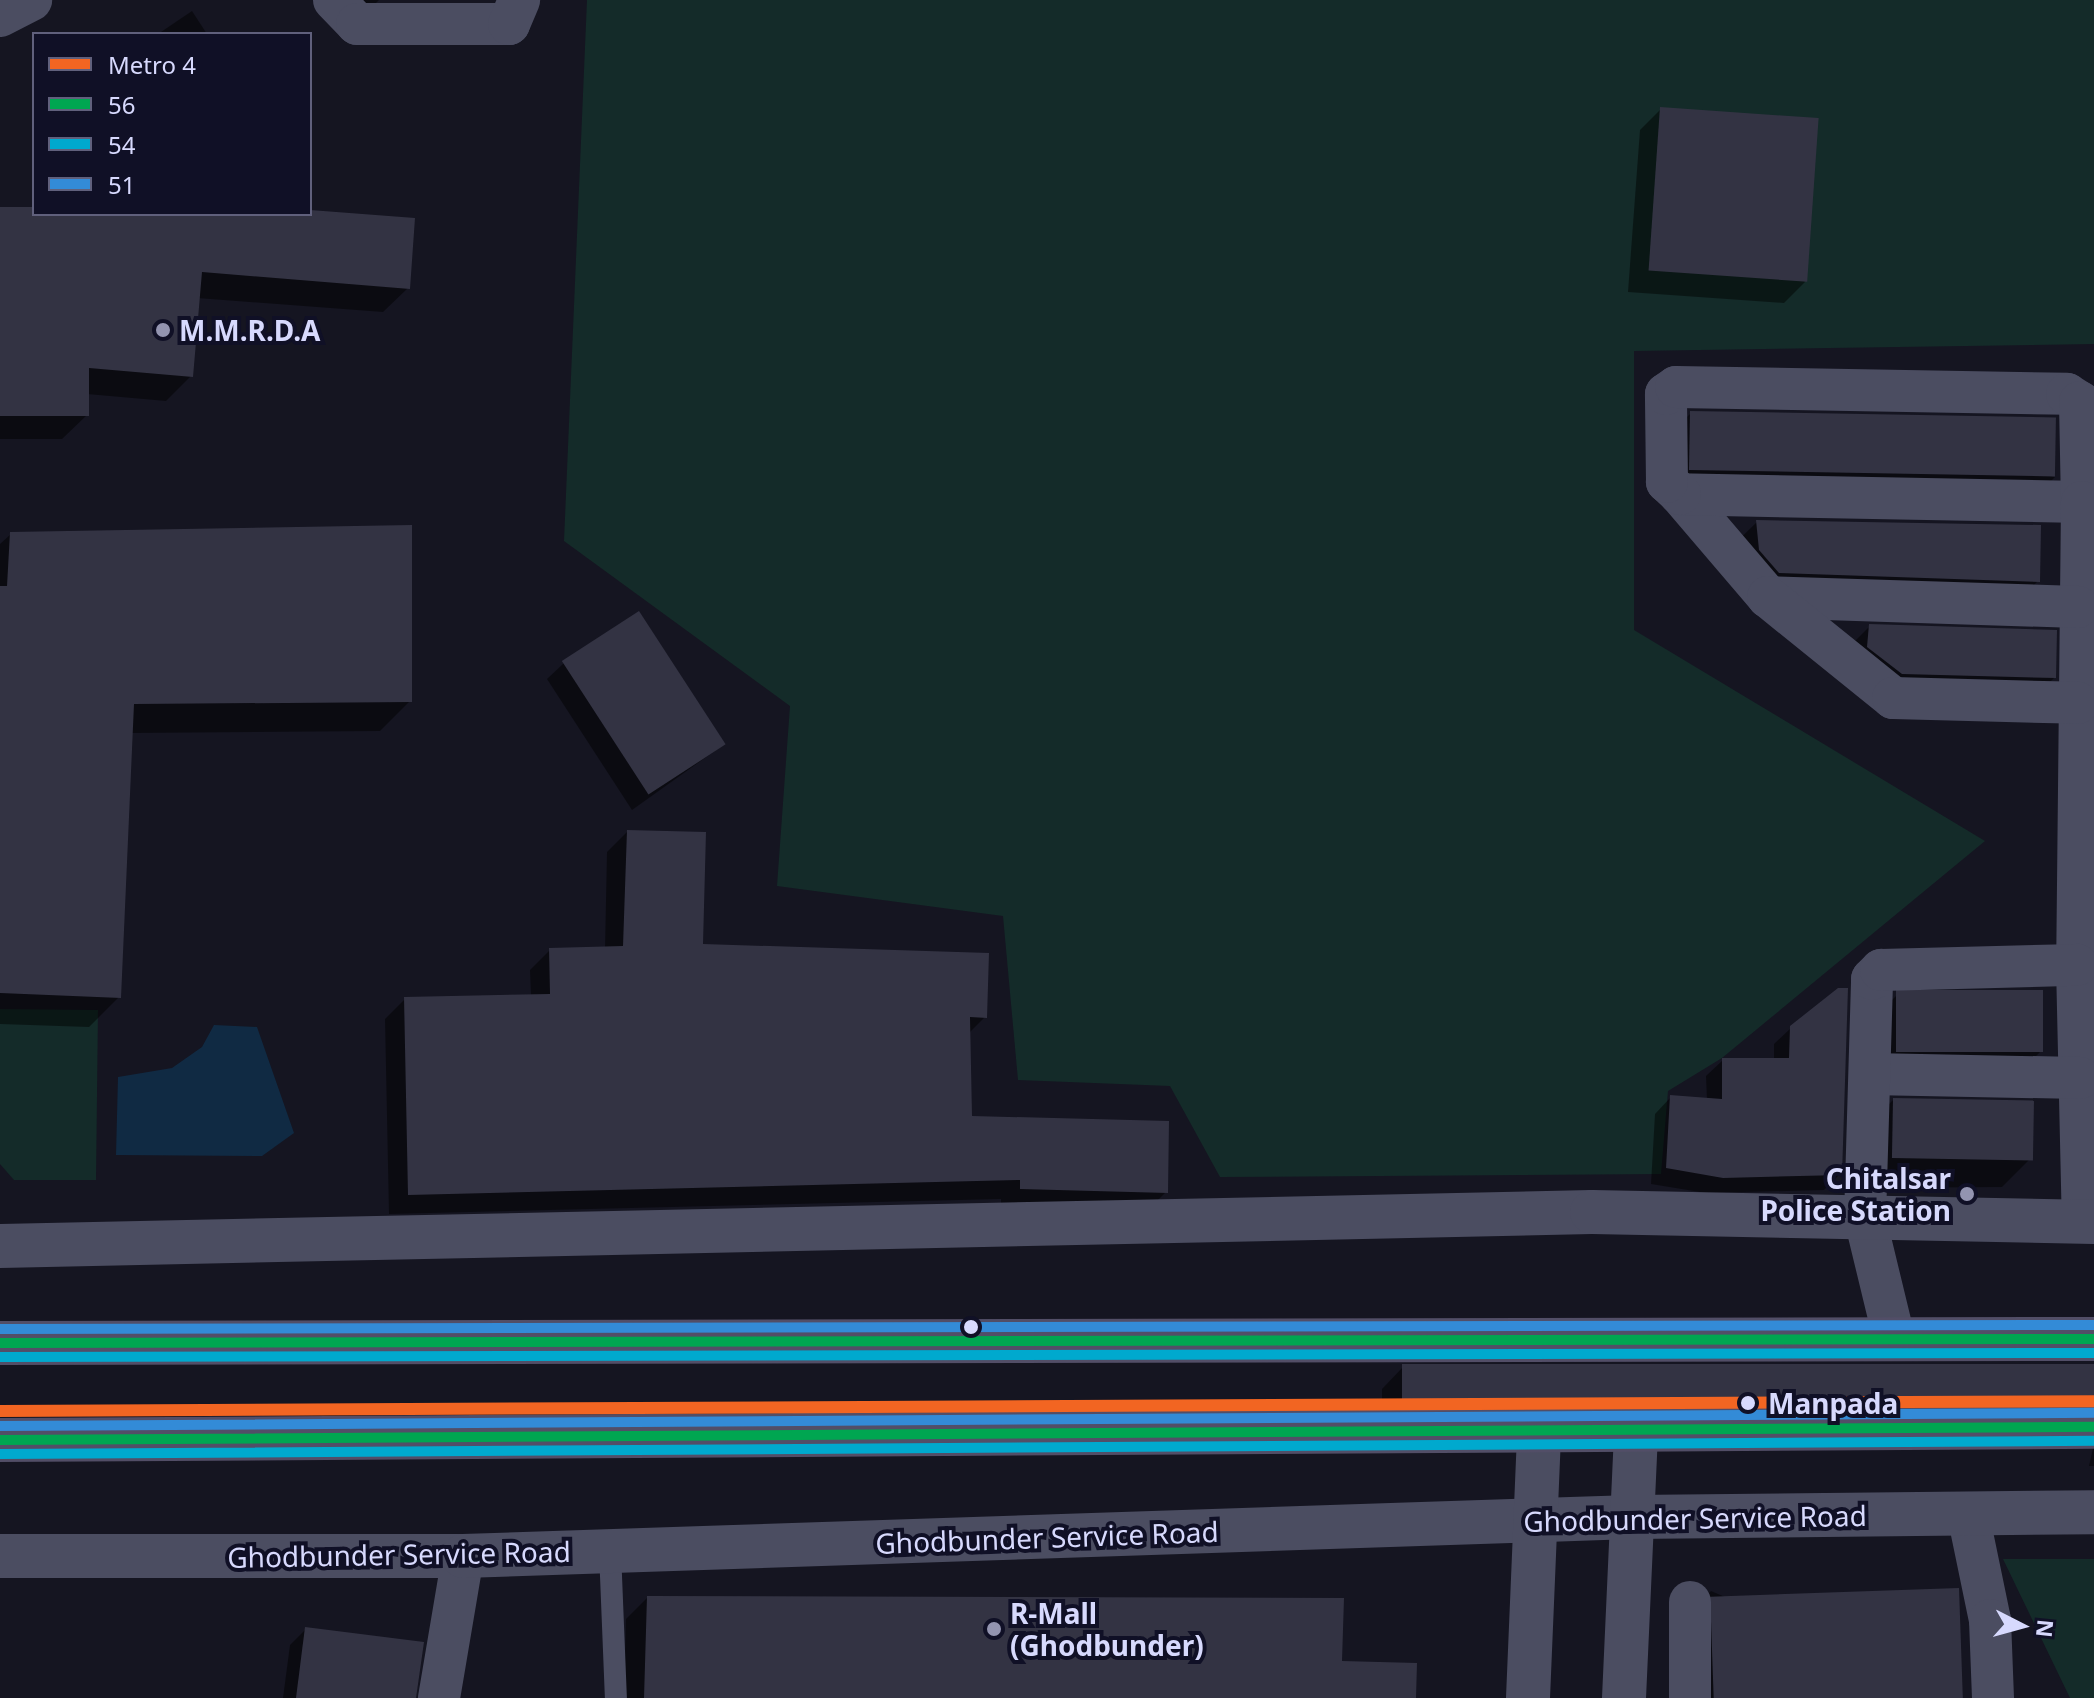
<!DOCTYPE html>
<html>
<head>
<meta charset="utf-8">
<style>
	body { margin:0 }
	#map { position:relative; width:2094px; height:1698px; overflow:hidden; background:#151521; font-family:"Noto Sans",sans-serif }
	div>[style] { position:absolute }
	.green>* { inset:0; background:#142b29 }
	.water>* { inset:0; background:#102a43 }
	.shadow>* { inset:0; background:#0007 }
	.building>* { inset:0; background:#333343; transform-origin:0 0 }
	.service>* { height:22px; margin:-11px; padding:0 11px; transform-origin:11px; border-radius:11px; background:#4b4d61 }
	.minor>* { height:42px; margin:-21px; padding:0 21px; transform-origin:21px; border-radius:21px; background:#4b4d61 }
	.tertiary>* { height:44px; margin:-22px; padding:0 22px; transform-origin:22px; border-radius:22px; background:#4b4d61 }
	.primary>* { height:44px; margin:-22px; padding:0 22px; transform-origin:22px; border-radius:22px; background:#524e67 }
	.bus-1>* { height:10px; margin:-5px; padding:0 5px; transform-origin:5px; border-radius:5px; background:#00a651 }
	.bus-2>* { height:10px; margin:-5px; padding:0 5px; transform-origin:5px; border-radius:5px; background:#00a9ce }
	.bus-3>* { height:10px; margin:-5px; padding:0 5px; transform-origin:5px; border-radius:5px; background:#338bd7 }
	.metro-1>* { height:12px; margin:-6px; padding:0 6px; transform-origin:6px; border-radius:6px; background:#f26522 }
	.dots>* { width:22px; height:22px; translate:-50% -50%; box-sizing:border-box; border:4px solid #101026; border-radius:50% }
	span { translate:-50% -50%; white-space:nowrap; text-align:center; line-height:1.15; -webkit-text-stroke:8px #101026; paint-order:stroke }
	.poi-label { font-size:28px; color:#d7d9fd; font-weight:700 }
	.left { translate:0 -50%; text-align:left }
	.right { translate:-100% -50%; text-align:right }
	.stop-label { font-size:28px; color:#d7d9fd; font-weight:700 }
	.street-label { font-size:28px; color:#d7d9fd }
	.legend { position:absolute; left:32px; top:32px; width:280px; height:184px; box-sizing:border-box; background:#101026; border:2px solid #60607c; margin:0; padding:10px 14px; list-style:none; font-size:24px; color:#d7d9fd }
	.legend li { display:flex; align-items:center; gap:16px; height:40px }
	.legend b { width:40px; border:2px solid #60607c }
	.north { position:absolute; left:1982px; top:1586px; width:80px; height:80px; -webkit-text-stroke:6px #101026; paint-order:stroke; rotate:96deg; font-size:22px; font-weight:700; line-height:32px; text-align:center; color:#d7d9fd }
	.north::after { content:''; display:block; margin:auto; width:28px; height:36px; background:#d7d9fd; clip-path:polygon(50% 0,100% 100%,50% 72%,0 100%) }
</style>
</head>
<body>
<div id="map">
	<div class="green">
		<div style="clip-path:polygon(587px 0,2094px 0,2094px 344px,1634px 351px,1634px 630px,1985px 841px,1722px 1058px,1668px 1091px,1661px 1174px,1220px 1177px,1170px 1086px,1018px 1080px,1003px 916px,777px 886px,790px 706px,564px 541px)"></div>
		<div style="clip-path:polygon(0 1009px,98px 1010px,96px 1180px,14px 1180px,0 1164px)"></div>
		<div style="clip-path:polygon(2003px 1559px,2094px 1559px,2094px 1698px,2070px 1698px)"></div>
	</div>
	<div class="water">
		<div style="clip-path:polygon(214px 1025px,257px 1027px,294px 1133px,262px 1156px,116px 1155px,118px 1077px,172px 1068px,202px 1047px)"></div>
	</div>
	<div class="shadow">
		<div style="clip-path:polygon(316px 0,379px 0,352px 27px)"></div>
		<div style="clip-path:polygon(192px 11px,207px 34px,158px 34px)"></div>
		<div style="clip-path:polygon(1661px 109px,1805px 282px,1784px 303px,1628px 292px,1640px 130px)"></div>
		<div style="clip-path:polygon(0 209px,34px 209px,408px 288px,383px 312px,197px 298px,191px 376px,166px 401px,87px 394px,87px 415px,62px 439px,0 439px)"></div>
		<div style="clip-path:polygon(1691px 413px,2055px 477px,2025px 507px,1661px 500px,1661px 443px)"></div>
		<div style="clip-path:polygon(1757px 522px,2038px 581px,2008px 611px,1730px 580px,1726px 552px)"></div>
		<div style="clip-path:polygon(11px 534px,410px 701px,380px 731px,131px 733px,119px 997px,89px 1027px,0 1024px,0 544px)"></div>
		<div style="clip-path:polygon(1870px 626px,2054px 678px,2024px 708px,1871px 704px,1839px 657px)"></div>
		<div style="clip-path:polygon(564px 663px,723px 745px,632px 810px,547px 679px)"></div>
		<div style="clip-path:polygon(627px 832px,700px 946px,985px 1017px,968px 1034px,970px 1118px,1166px 1192px,1146px 1212px,1001px 1208px,1001px 1199px,389px 1214px,385px 1019px,405px 999px,531px 996px,530px 970px,550px 950px,605px 949px,607px 852px)"></div>
		<div style="clip-path:polygon(1896px 996px,2041px 1051px,2011px 1082px,1865px 1080px,1866px 1026px)"></div>
		<div style="clip-path:polygon(1791px 1028px,1840px 1174px,1824px 1190px,1706px 1193px,1651px 1184px,1655px 1114px,1671px 1097px,1707px 1100px,1706px 1076px,1723px 1060px,1774px 1060px,1774px 1044px)"></div>
		<div style="clip-path:polygon(1893px 1100px,2032px 1157px,2002px 1187px,1861px 1188px,1863px 1131px)"></div>
		<div style="clip-path:polygon(2094px 1366px,2094px 1436px,1382px 1427px,1382px 1389px,1403px 1367px)"></div>
		<div style="clip-path:polygon(2094px 1444px,2094px 1466px,2089px 1466px)"></div>
		<div style="clip-path:polygon(1711px 1591px,1961px 1698px,1683px 1698px,1681px 1621px)"></div>
		<div style="clip-path:polygon(647px 1598px,1414px 1698px,624px 1698px,626px 1619px)"></div>
		<div style="clip-path:polygon(306px 1629px,415px 1698px,283px 1698px,290px 1645px)"></div>
	</div>
	<div class="building">
		<div style="left:1660px;top:107px;width:159px;height:164px;rotate:4deg"></div>
		<div style="clip-path:polygon(0 207px,34px 207px,34px 214px,310px 210px,415px 218px,410px 289px,202px 272px,193px 377px,89px 368px,89px 416px,0 416px)"></div>
		<div style="left:1690px;top:411px;width:366px;height:59px;rotate:1deg"></div>
		<div style="clip-path:polygon(1756px 520px,2041px 525px,2040px 582px,1779px 573px,1759px 550px)"></div>
		<div style="clip-path:polygon(412px 525px,412px 702px,134px 704px,121px 998px,0 993px,0 586px,7px 586px,10px 532px)"></div>
		<div style="left:639px;top:611px;width:159px;height:92px;rotate:57deg"></div>
		<div style="clip-path:polygon(1869px 624px,2057px 630px,2056px 678px,1902px 674px,1867px 647px)"></div>
		<div style="clip-path:polygon(627px 830px,706px 832px,703px 944px,989px 953px,987px 1018px,970px 1017px,972px 1116px,1169px 1121px,1168px 1193px,1020px 1189px,1020px 1180px,408px 1195px,404px 997px,550px 994px,549px 948px,623px 946px)"></div>
		<div style="clip-path:polygon(1838px 988px,1848px 988px,1842px 1175px,1723px 1178px,1666px 1168px,1670px 1095px,1722px 1099px,1722px 1058px,1789px 1058px,1790px 1026px)"></div>
		<div style="left:2043px;top:990px;width:62px;height:147px;rotate:90deg"></div>
		<div style="left:1893px;top:1098px;width:141px;height:60px;rotate:1deg"></div>
		<div style="left:2094px;top:1364px;width:38px;height:692px;rotate:90deg"></div>
		<div style="left:1959px;top:1588px;width:110px;height:249px;rotate:88deg"></div>
		<div style="clip-path:polygon(647px 1596px,1344px 1598px,1342px 1661px,1417px 1663px,1416px 1698px,644px 1698px)"></div>
		<div style="clip-path:polygon(305px 1627px,424px 1642px,416px 1698px,296px 1698px)"></div>
	</div>
	<div class="service">
		<div style="left:610px;top:1551px;width:147px;rotate:87.7deg"></div>
	</div>
	<div class="minor">
		<div style="left:334px;top:0;width:33px;rotate:46deg"></div>
		<div style="left:357px;top:24px;width:152px"></div>
		<div style="left:509px;top:24px;width:26px;rotate:-67deg"></div>
		<div style="left:0;top:16px;width:35px;rotate:-27deg"></div>
		<div style="left:1680px;top:494px;width:135px;rotate:49.5deg"></div>
		<div style="left:2082px;top:502px;width:402px;rotate:-178.9deg"></div>
		<div style="left:1680px;top:494px;width:18px;rotate:-137deg"></div>
		<div style="left:1667px;top:482px;width:88px;rotate:-90.7deg"></div>
		<div style="left:1666px;top:394px;width:12px;rotate:-35deg"></div>
		<div style="left:1676px;top:387px;width:391px;rotate:1deg"></div>
		<div style="left:2067px;top:394px;width:15px;rotate:32deg"></div>
		<div style="left:2080px;top:402px;width:100px;rotate:88.9deg"></div>
		<div style="left:2082px;top:502px;width:463px;rotate:90.6deg"></div>
		<div style="left:2077px;top:965px;width:257px;rotate:88.7deg"></div>
		<div style="left:2078px;top:607px;width:310px;rotate:-178.2deg"></div>
		<div style="left:1768px;top:597px;width:161px;rotate:38.9deg"></div>
		<div style="left:1893px;top:698px;width:185px;rotate:1.5deg"></div>
		<div style="left:1870px;top:1074px;width:210px;rotate:1.1deg"></div>
		<div style="left:1894px;top:1338px;width:123px;rotate:-103.6deg"></div>
		<div style="left:1865px;top:1218px;width:239px;rotate:-88.3deg"></div>
		<div style="left:1872px;top:979px;width:13px;rotate:-45deg"></div>
		<div style="left:1881px;top:970px;width:196px;rotate:-1.5deg"></div>
		<div style="left:1968px;top:1514px;width:108px;rotate:78.3deg"></div>
		<div style="left:1990px;top:1620px;width:78px;rotate:87.8deg"></div>
		<div style="left:1690px;top:1602px;width:96px;rotate:90deg"></div>
		<div style="left:439px;top:1698px;width:144px;rotate:-80.4deg"></div>
	</div>
	<div class="tertiary">
		<div style="left:0;top:1246px;width:1592px;rotate:-1.22deg"></div>
		<div style="left:1592px;top:1212px;width:502px;rotate:1.14deg"></div>
		<div style="left:0;top:1556px;width:463px"></div>
		<div style="left:463px;top:1556px;width:1170px;rotate:-1.91deg"></div>
		<div style="left:1632px;top:1517px;width:462px;rotate:-0.6deg"></div>
		<div style="left:1528px;top:1698px;width:265px;rotate:-87.6deg"></div>
		<div style="left:1624px;top:1698px;width:267px;rotate:-87.4deg"></div>
	</div>
	<div class="primary">
		<div style="left:0;top:1343px;width:2094px;rotate:-0.11deg"></div>
		<div style="left:0;top:1440px;width:2094px;rotate:-0.36deg"></div>
	</div>
	<div class="bus-1">
		<div style="left:0;top:1343px;width:2094px;rotate:-0.11deg"></div>
		<div style="left:0;top:1440px;width:2094px;rotate:-0.36deg"></div>
	</div>
	<div class="bus-2">
		<div style="left:0;top:1357px;width:2094px;rotate:-0.11deg"></div>
		<div style="left:0;top:1454px;width:2094px;rotate:-0.36deg"></div>
	</div>
	<div class="bus-3">
		<div style="left:0;top:1329px;width:2094px;rotate:-0.11deg"></div>
		<div style="left:0;top:1426px;width:2094px;rotate:-0.36deg"></div>
	</div>
	<div class="metro-1">
		<div style="left:0;top:1411px;width:2094px;rotate:-0.27deg"></div>
	</div>
	<div class="dots">
		<div style="left:163px;top:330px;background:#9394b0"></div>
		<div style="left:1967px;top:1194px;background:#9394b0"></div>
		<div style="left:971px;top:1327px;background:#d7d9fd"></div>
		<div style="left:1748px;top:1403px;background:#d7d9fd"></div>
		<div style="left:994px;top:1629px;background:#9394b0"></div>
	</div>
	<div class="poi-label">
		<span class="left" style="left:179px;top:330px">M.M.R.D.A</span>
		<span class="right" style="left:1951px;top:1194px">Chitalsar<br>Police Station</span>
		<span class="left" style="left:1010px;top:1629px">R-Mall<br>(Ghodbunder)</span>
	</div>
	<div class="stop-label">
		<span class="left" style="left:1768px;top:1403px">Manpada</span>
	</div>
	<div class="street-label">
		<span style="left:1695px;top:1518px;rotate:-1deg">Ghodbunder Service Road</span>
		<span style="left:1047px;top:1537px;rotate:-2deg">Ghodbunder Service Road</span>
		<span style="left:399px;top:1554px;rotate:-1deg">Ghodbunder Service Road</span>
	</div>
	<ul class="legend">
	<li><b style="height:10px;background:#f26522"></b>Metro 4</li>
	<li><b style="height:10px;background:#00a651"></b>56</li>
	<li><b style="height:10px;background:#00a9ce"></b>54</li>
	<li><b style="height:10px;background:#338bd7"></b>51</li>
	</ul>
	<div class="north">N</div>
</div>
</body>
</html>
